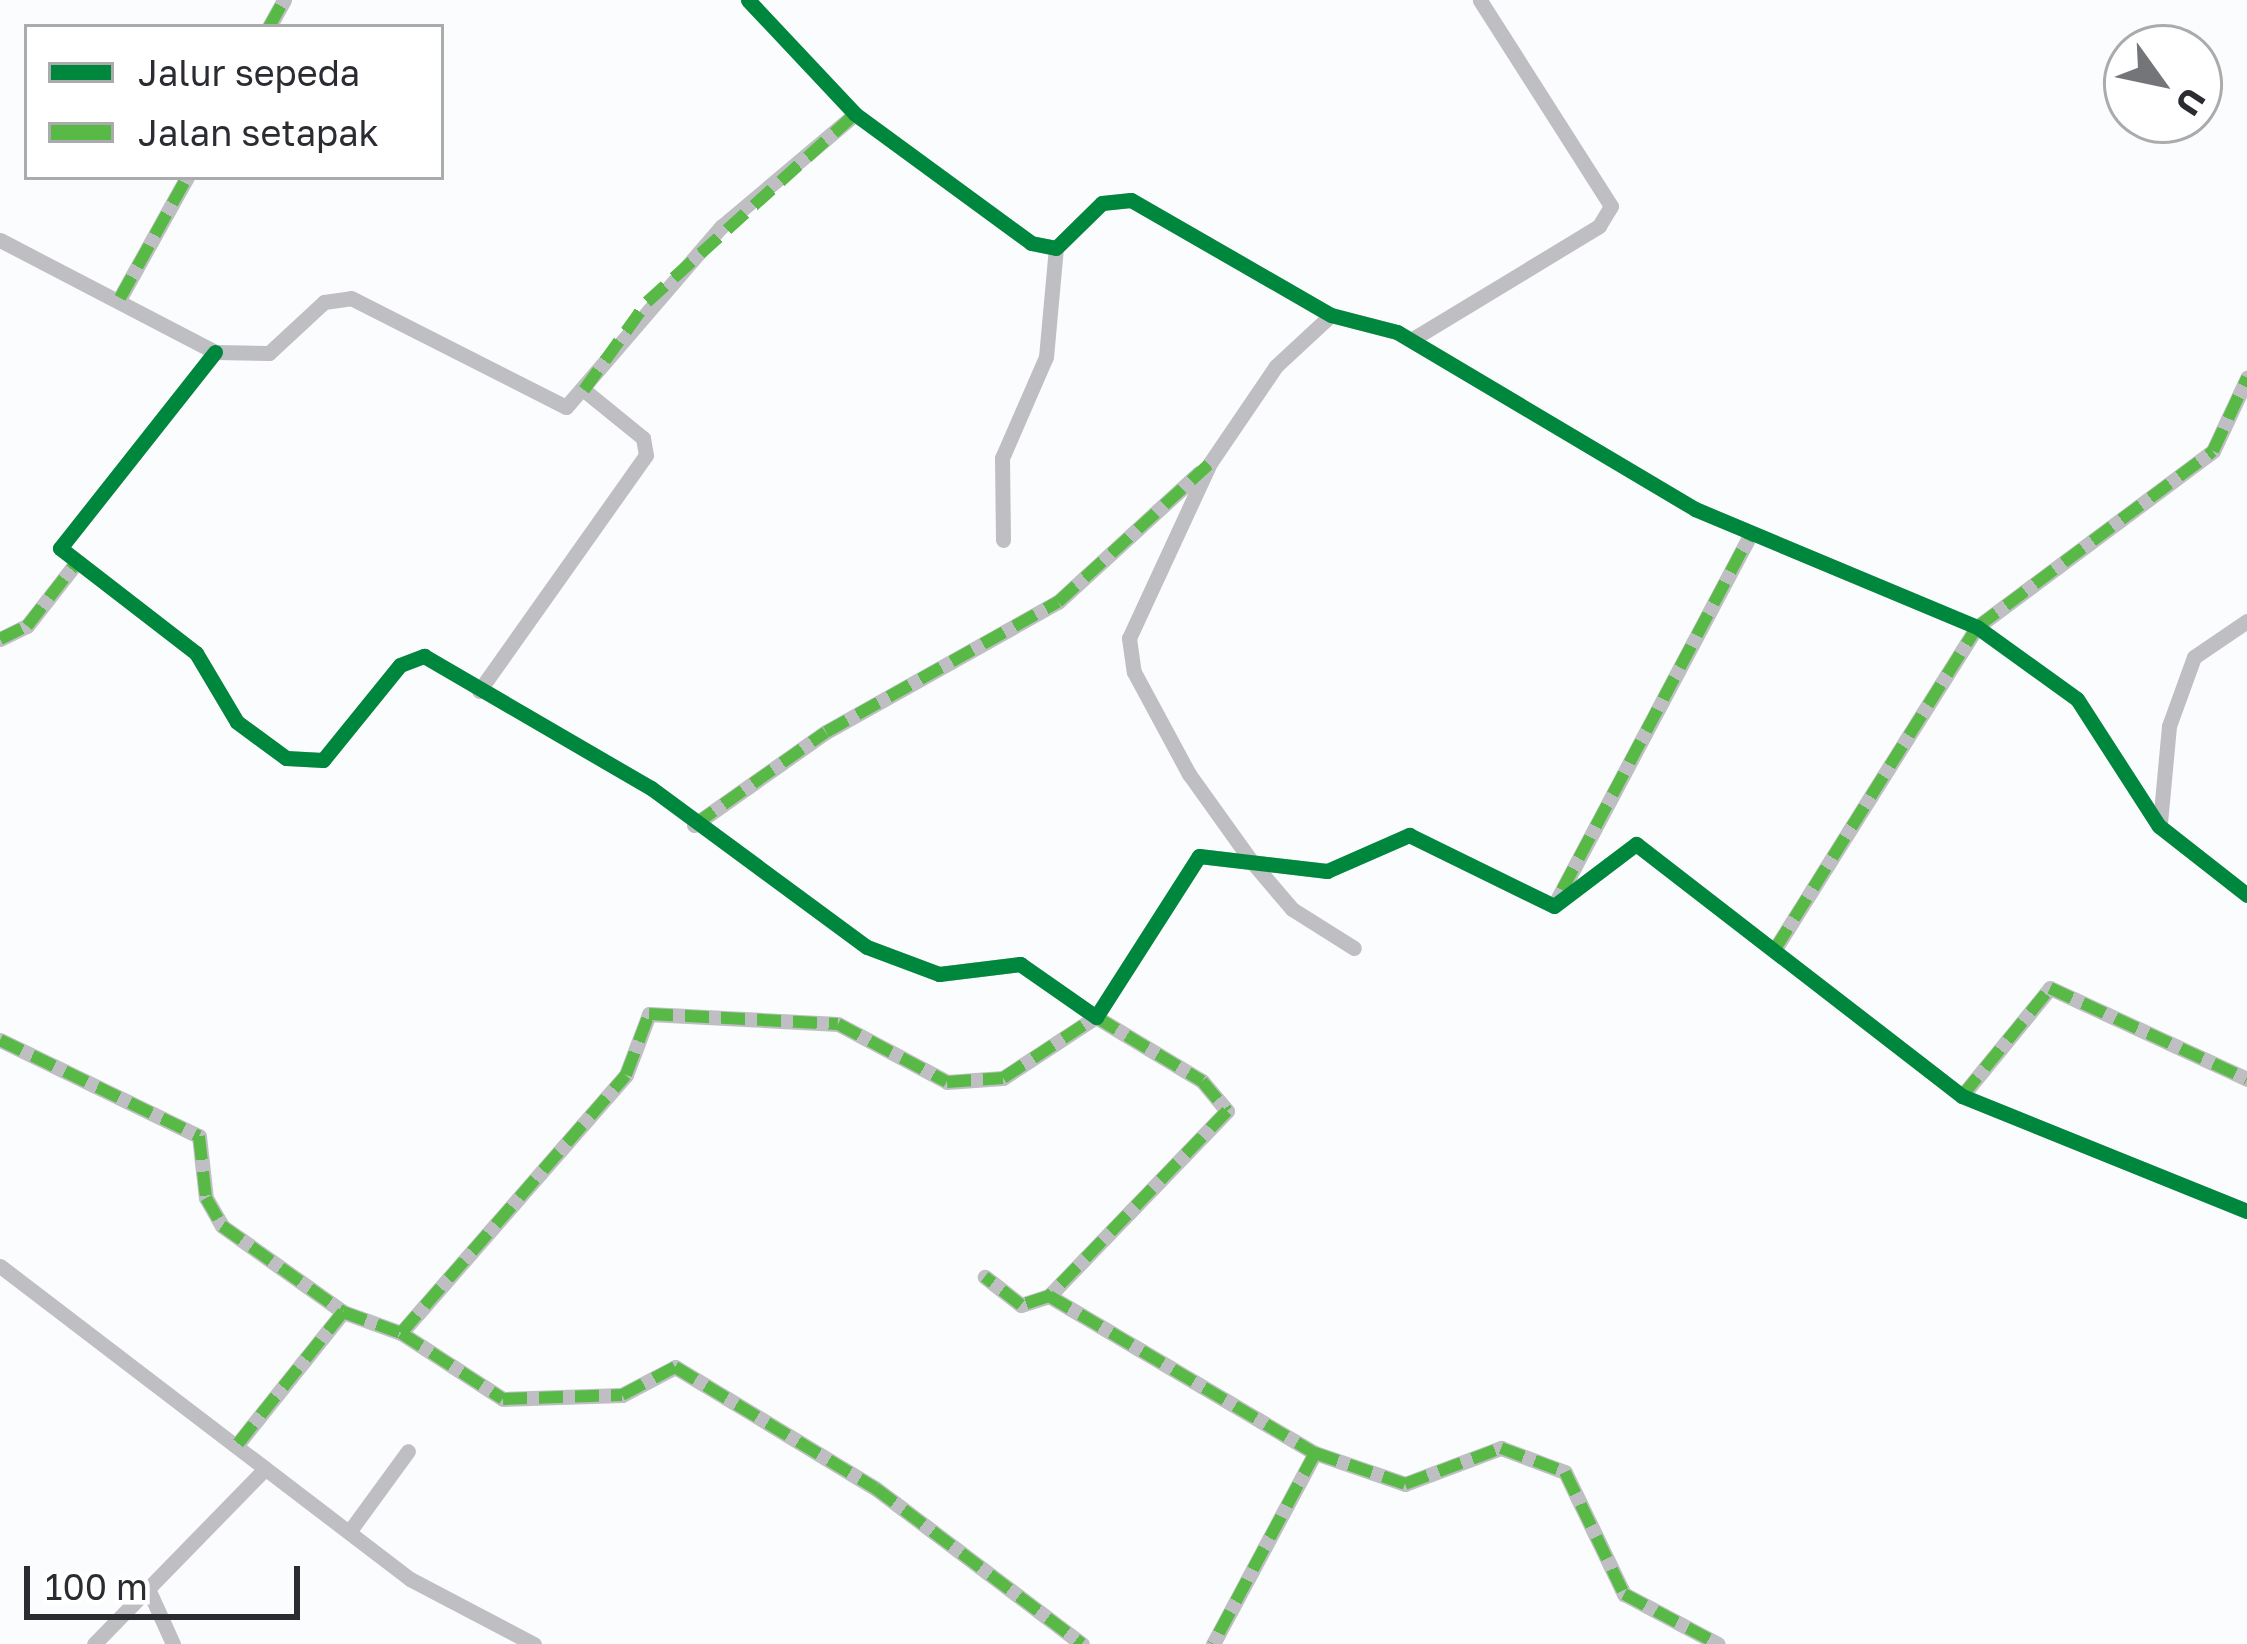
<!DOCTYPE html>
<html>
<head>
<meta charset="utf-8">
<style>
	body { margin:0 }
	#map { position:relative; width:2247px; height:1644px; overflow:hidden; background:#fbfcfd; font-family:"Golos Text",sans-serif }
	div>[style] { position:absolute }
	.street>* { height:15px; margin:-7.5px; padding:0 7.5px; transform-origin:7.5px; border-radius:7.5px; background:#bfbec2 }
	.quiet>* { height:12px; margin-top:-6px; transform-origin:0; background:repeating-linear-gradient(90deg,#58b947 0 24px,transparent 0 36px) }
	.cycleway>* { height:15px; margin:-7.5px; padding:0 7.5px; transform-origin:7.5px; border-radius:7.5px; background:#00873e }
	span { translate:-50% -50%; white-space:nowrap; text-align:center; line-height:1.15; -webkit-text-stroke:12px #fff; paint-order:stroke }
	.legend { position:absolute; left:24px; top:24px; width:420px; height:156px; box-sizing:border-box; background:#fff; border:3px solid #aaabad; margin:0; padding:15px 21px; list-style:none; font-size:36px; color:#2a2c32 }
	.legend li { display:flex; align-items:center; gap:24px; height:60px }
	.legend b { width:60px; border:3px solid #aaabad }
	.north { position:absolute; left:2103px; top:24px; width:120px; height:120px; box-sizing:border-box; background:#fff; border:3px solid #aaabad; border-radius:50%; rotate:123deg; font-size:33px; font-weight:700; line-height:48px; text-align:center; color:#2a2c32 }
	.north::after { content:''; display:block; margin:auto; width:42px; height:54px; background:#737579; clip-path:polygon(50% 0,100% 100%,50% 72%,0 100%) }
	.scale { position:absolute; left:24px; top:1566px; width:276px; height:54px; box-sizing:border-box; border:6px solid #2a2c32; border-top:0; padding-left:15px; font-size:36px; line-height:42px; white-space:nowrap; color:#2a2c32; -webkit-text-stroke:9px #fff; paint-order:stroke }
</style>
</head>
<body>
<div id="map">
	<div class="street">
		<div style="left:748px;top:0;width:156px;rotate:46.8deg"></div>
		<div style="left:855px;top:114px;width:218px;rotate:36.2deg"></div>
		<div style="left:1031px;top:243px;width:25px;rotate:11deg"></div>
		<div style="left:1056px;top:248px;width:64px;rotate:-44.4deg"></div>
		<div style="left:1102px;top:203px;width:29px;rotate:-6deg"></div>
		<div style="left:1131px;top:200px;width:231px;rotate:29.9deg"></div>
		<div style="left:1331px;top:315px;width:68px;rotate:14.4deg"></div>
		<div style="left:1397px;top:332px;width:347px;rotate:30.7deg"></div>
		<div style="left:1695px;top:509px;width:306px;rotate:22.7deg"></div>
		<div style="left:1977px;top:627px;width:123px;rotate:35.8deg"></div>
		<div style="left:2077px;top:699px;width:151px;rotate:57.2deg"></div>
		<div style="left:2159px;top:826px;width:112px;rotate:38.1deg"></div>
		<div style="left:269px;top:27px;width:31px;rotate:-61deg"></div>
		<div style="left:0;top:240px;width:242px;rotate:27.5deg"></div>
		<div style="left:215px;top:352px;width:54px;rotate:1.1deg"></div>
		<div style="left:269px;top:353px;width:75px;rotate:-42.8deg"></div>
		<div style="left:324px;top:302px;width:27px;rotate:-8deg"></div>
		<div style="left:351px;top:298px;width:241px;rotate:26.9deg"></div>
		<div style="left:566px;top:407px;width:238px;rotate:-49.3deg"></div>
		<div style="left:721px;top:227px;width:175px;rotate:-40.1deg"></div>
		<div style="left:120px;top:298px;width:138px;rotate:-61deg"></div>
		<div style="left:1331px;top:315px;width:75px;rotate:137.2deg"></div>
		<div style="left:1276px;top:366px;width:117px;rotate:124.2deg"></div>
		<div style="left:1210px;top:463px;width:193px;rotate:114.8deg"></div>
		<div style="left:1129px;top:638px;width:34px;rotate:82deg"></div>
		<div style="left:1134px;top:672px;width:116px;rotate:61.7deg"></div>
		<div style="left:1189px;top:774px;width:108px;rotate:54.4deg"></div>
		<div style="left:1252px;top:862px;width:62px;rotate:49.6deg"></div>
		<div style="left:1292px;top:909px;width:73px;rotate:32.2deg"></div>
		<div style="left:1411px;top:340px;width:220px;rotate:-31.2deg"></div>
		<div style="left:1599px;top:226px;width:23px;rotate:-59deg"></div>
		<div style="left:1611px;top:206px;width:244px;rotate:-122.5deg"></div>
		<div style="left:215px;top:352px;width:250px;rotate:128.3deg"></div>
		<div style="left:60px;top:548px;width:172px;rotate:37.7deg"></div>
		<div style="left:196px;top:653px;width:80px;rotate:59.3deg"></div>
		<div style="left:237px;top:722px;width:61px;rotate:36.3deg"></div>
		<div style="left:286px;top:758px;width:37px;rotate:3deg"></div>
		<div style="left:323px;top:760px;width:122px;rotate:-51deg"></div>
		<div style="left:400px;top:665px;width:26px;rotate:-21deg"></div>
		<div style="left:424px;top:656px;width:263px;rotate:30.2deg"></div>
		<div style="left:651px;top:788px;width:268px;rotate:36.4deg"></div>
		<div style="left:867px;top:947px;width:77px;rotate:20.6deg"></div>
		<div style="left:939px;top:974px;width:82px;rotate:-7deg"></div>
		<div style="left:1020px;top:964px;width:93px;rotate:34.9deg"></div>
		<div style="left:1096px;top:1017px;width:191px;rotate:-57.4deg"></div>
		<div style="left:1199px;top:856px;width:129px;rotate:6.7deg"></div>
		<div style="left:1327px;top:871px;width:90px;rotate:-23.7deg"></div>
		<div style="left:1409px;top:835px;width:161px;rotate:26.1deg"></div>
		<div style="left:1554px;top:906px;width:103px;rotate:-37.1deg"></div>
		<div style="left:1636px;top:844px;width:412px;rotate:37.7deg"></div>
		<div style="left:1962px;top:1096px;width:307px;rotate:22deg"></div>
		<div style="left:1003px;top:540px;width:82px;rotate:-90.7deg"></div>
		<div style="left:1002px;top:458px;width:110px;rotate:-66.5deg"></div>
		<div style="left:1046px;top:357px;width:109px;rotate:-84.8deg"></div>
		<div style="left:0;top:639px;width:30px;rotate:-26deg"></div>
		<div style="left:27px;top:626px;width:80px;rotate:-52.1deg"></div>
		<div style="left:479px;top:691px;width:289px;rotate:-54.7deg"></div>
		<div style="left:646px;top:455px;width:17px;rotate:-100deg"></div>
		<div style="left:643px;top:438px;width:76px;rotate:-140.9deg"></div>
		<div style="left:2160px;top:823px;width:97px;rotate:-84.7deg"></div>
		<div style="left:2169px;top:726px;width:73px;rotate:-70.1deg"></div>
		<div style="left:2194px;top:657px;width:64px;rotate:-34.2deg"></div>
		<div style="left:694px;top:825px;width:161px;rotate:-35.2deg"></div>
		<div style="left:826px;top:732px;width:266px;rotate:-29.3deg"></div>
		<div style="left:1058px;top:602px;width:191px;rotate:-42.5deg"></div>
		<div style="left:1558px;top:898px;width:411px;rotate:-62.1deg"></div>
		<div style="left:1775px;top:949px;width:380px;rotate:-57.9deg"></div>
		<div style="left:1977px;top:627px;width:294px;rotate:-36.7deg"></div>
		<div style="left:2213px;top:451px;width:81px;rotate:-65deg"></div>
		<div style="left:0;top:1040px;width:221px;rotate:25.8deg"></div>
		<div style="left:199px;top:1136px;width:62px;rotate:83.6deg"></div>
		<div style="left:206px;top:1198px;width:32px;rotate:60deg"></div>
		<div style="left:222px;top:1226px;width:148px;rotate:35.4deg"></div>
		<div style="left:343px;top:1312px;width:171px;rotate:128.6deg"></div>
		<div style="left:1962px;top:1096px;width:139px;rotate:-50.8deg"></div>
		<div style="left:2050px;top:988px;width:217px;rotate:24.8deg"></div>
		<div style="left:0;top:1266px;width:516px;rotate:37.36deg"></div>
		<div style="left:410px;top:1579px;width:140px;rotate:27.7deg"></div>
		<div style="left:1049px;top:1296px;width:309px;rotate:30.6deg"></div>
		<div style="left:1315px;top:1453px;width:217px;rotate:118.1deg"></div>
		<div style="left:343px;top:1312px;width:62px;rotate:19.9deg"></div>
		<div style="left:401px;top:1333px;width:342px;rotate:-48.9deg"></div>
		<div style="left:626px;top:1075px;width:65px;rotate:-69.3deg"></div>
		<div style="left:649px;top:1014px;width:189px;rotate:3deg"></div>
		<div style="left:838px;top:1024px;width:123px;rotate:28deg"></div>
		<div style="left:947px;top:1082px;width:56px;rotate:-4.1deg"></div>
		<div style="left:1003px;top:1078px;width:111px;rotate:-33.3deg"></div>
		<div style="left:1096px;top:1017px;width:124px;rotate:31.1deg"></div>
		<div style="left:1202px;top:1081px;width:39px;rotate:50deg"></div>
		<div style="left:1227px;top:1111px;width:257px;rotate:133.9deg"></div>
		<div style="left:1049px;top:1296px;width:29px;rotate:162deg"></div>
		<div style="left:1021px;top:1305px;width:46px;rotate:-142.1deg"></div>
		<div style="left:401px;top:1333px;width:121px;rotate:32.9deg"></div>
		<div style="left:503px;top:1399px;width:119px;rotate:-1.9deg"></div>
		<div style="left:622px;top:1395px;width:60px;rotate:-27.8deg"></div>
		<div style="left:675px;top:1367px;width:234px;rotate:31.2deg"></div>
		<div style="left:875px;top:1488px;width:259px;rotate:37deg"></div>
		<div style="left:1315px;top:1453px;width:95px;rotate:19deg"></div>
		<div style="left:1405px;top:1484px;width:103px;rotate:-20.6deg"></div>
		<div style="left:1501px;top:1448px;width:68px;rotate:20.6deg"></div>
		<div style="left:1565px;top:1472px;width:136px;rotate:64.2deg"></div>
		<div style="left:1624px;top:1594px;width:106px;rotate:28deg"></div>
		<div style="left:349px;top:1532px;width:100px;rotate:-53.9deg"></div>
		<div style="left:150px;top:1593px;width:56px;rotate:65.7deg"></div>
		<div style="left:94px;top:1644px;width:245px;rotate:-45.7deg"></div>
	</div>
	<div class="quiet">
		<div style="left:269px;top:27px;width:31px;rotate:-61deg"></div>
		<div style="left:120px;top:298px;width:138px;rotate:-61deg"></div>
		<div style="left:584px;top:390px;width:108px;rotate:-54.4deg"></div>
		<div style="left:647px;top:302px;width:280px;rotate:-42.1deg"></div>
		<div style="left:0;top:639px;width:30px;rotate:-26deg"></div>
		<div style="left:27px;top:626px;width:80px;rotate:-52.1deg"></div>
		<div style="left:694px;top:825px;width:161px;rotate:-35.2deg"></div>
		<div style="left:826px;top:732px;width:266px;rotate:-29.3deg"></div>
		<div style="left:1058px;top:602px;width:206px;rotate:-42.4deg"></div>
		<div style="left:1562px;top:890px;width:402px;rotate:-62.1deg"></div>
		<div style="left:1769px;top:944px;width:8px;rotate:40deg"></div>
		<div style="left:1775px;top:949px;width:380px;rotate:-57.9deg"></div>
		<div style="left:1977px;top:627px;width:294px;rotate:-36.7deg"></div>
		<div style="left:2213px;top:451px;width:81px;rotate:-65deg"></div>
		<div style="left:0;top:1040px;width:221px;rotate:25.8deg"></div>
		<div style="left:199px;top:1136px;width:62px;rotate:83.6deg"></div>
		<div style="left:206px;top:1198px;width:32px;rotate:60deg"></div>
		<div style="left:222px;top:1226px;width:148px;rotate:35.4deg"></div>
		<div style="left:343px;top:1312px;width:171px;rotate:128.6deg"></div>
		<div style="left:1962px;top:1096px;width:139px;rotate:-50.8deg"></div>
		<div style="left:2050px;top:988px;width:217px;rotate:24.8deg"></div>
		<div style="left:1049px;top:1296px;width:309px;rotate:30.6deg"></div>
		<div style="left:1315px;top:1453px;width:217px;rotate:118.1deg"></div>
		<div style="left:343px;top:1312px;width:62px;rotate:19.9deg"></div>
		<div style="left:401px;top:1333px;width:342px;rotate:-48.9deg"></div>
		<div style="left:626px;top:1075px;width:65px;rotate:-69.3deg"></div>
		<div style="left:649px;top:1014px;width:189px;rotate:3deg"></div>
		<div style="left:838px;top:1024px;width:123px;rotate:28deg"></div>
		<div style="left:947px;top:1082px;width:56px;rotate:-4.1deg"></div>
		<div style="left:1003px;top:1078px;width:111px;rotate:-33.3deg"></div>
		<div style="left:1096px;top:1017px;width:124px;rotate:31.1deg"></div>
		<div style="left:1202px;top:1081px;width:39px;rotate:50deg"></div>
		<div style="left:1227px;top:1111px;width:257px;rotate:133.9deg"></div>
		<div style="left:1049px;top:1296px;width:29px;rotate:162deg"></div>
		<div style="left:1021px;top:1305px;width:46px;rotate:-142.1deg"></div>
		<div style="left:401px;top:1333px;width:121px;rotate:32.9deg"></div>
		<div style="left:503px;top:1399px;width:119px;rotate:-1.9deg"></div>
		<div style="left:622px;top:1395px;width:60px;rotate:-27.8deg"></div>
		<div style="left:675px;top:1367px;width:234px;rotate:31.2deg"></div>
		<div style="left:875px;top:1488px;width:259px;rotate:37deg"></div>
		<div style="left:1315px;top:1453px;width:95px;rotate:19deg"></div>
		<div style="left:1405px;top:1484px;width:103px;rotate:-20.6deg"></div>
		<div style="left:1501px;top:1448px;width:68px;rotate:20.6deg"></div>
		<div style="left:1565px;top:1472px;width:136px;rotate:64.2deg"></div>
		<div style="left:1624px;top:1594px;width:106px;rotate:28deg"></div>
	</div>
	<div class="cycleway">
		<div style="left:748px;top:0;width:156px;rotate:46.8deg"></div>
		<div style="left:855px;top:114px;width:218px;rotate:36.2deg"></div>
		<div style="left:1031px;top:243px;width:25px;rotate:11deg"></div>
		<div style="left:1056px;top:248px;width:64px;rotate:-44.4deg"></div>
		<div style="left:1102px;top:203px;width:29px;rotate:-6deg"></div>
		<div style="left:1131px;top:200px;width:231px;rotate:29.9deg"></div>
		<div style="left:1331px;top:315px;width:68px;rotate:14.4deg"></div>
		<div style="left:1397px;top:332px;width:347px;rotate:30.7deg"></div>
		<div style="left:1695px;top:509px;width:306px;rotate:22.7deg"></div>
		<div style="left:1977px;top:627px;width:123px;rotate:35.8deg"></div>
		<div style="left:2077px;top:699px;width:151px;rotate:57.2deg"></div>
		<div style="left:2159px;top:826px;width:112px;rotate:38.1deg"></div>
		<div style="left:215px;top:352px;width:250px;rotate:128.3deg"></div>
		<div style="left:60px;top:548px;width:172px;rotate:37.7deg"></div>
		<div style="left:196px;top:653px;width:80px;rotate:59.3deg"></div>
		<div style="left:237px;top:722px;width:61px;rotate:36.3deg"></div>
		<div style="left:286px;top:758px;width:37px;rotate:3deg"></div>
		<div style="left:323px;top:760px;width:122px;rotate:-51deg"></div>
		<div style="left:400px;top:665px;width:26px;rotate:-21deg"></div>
		<div style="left:424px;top:656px;width:263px;rotate:30.2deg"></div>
		<div style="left:651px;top:788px;width:268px;rotate:36.4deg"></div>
		<div style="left:867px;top:947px;width:77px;rotate:20.6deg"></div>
		<div style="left:939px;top:974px;width:82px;rotate:-7deg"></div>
		<div style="left:1020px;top:964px;width:93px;rotate:34.9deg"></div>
		<div style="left:1096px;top:1017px;width:191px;rotate:-57.4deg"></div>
		<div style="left:1199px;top:856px;width:129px;rotate:6.7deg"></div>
		<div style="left:1327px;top:871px;width:90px;rotate:-23.7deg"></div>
		<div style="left:1409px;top:835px;width:161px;rotate:26.1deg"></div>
		<div style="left:1554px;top:906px;width:103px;rotate:-37.1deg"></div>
		<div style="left:1636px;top:844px;width:412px;rotate:37.7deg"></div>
		<div style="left:1962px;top:1096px;width:307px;rotate:22deg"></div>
	</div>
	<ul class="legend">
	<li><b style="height:15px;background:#00873e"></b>Jalur sepeda</li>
	<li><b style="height:15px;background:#58b947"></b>Jalan setapak</li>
	</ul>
	<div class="north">U</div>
	<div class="scale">100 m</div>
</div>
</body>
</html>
